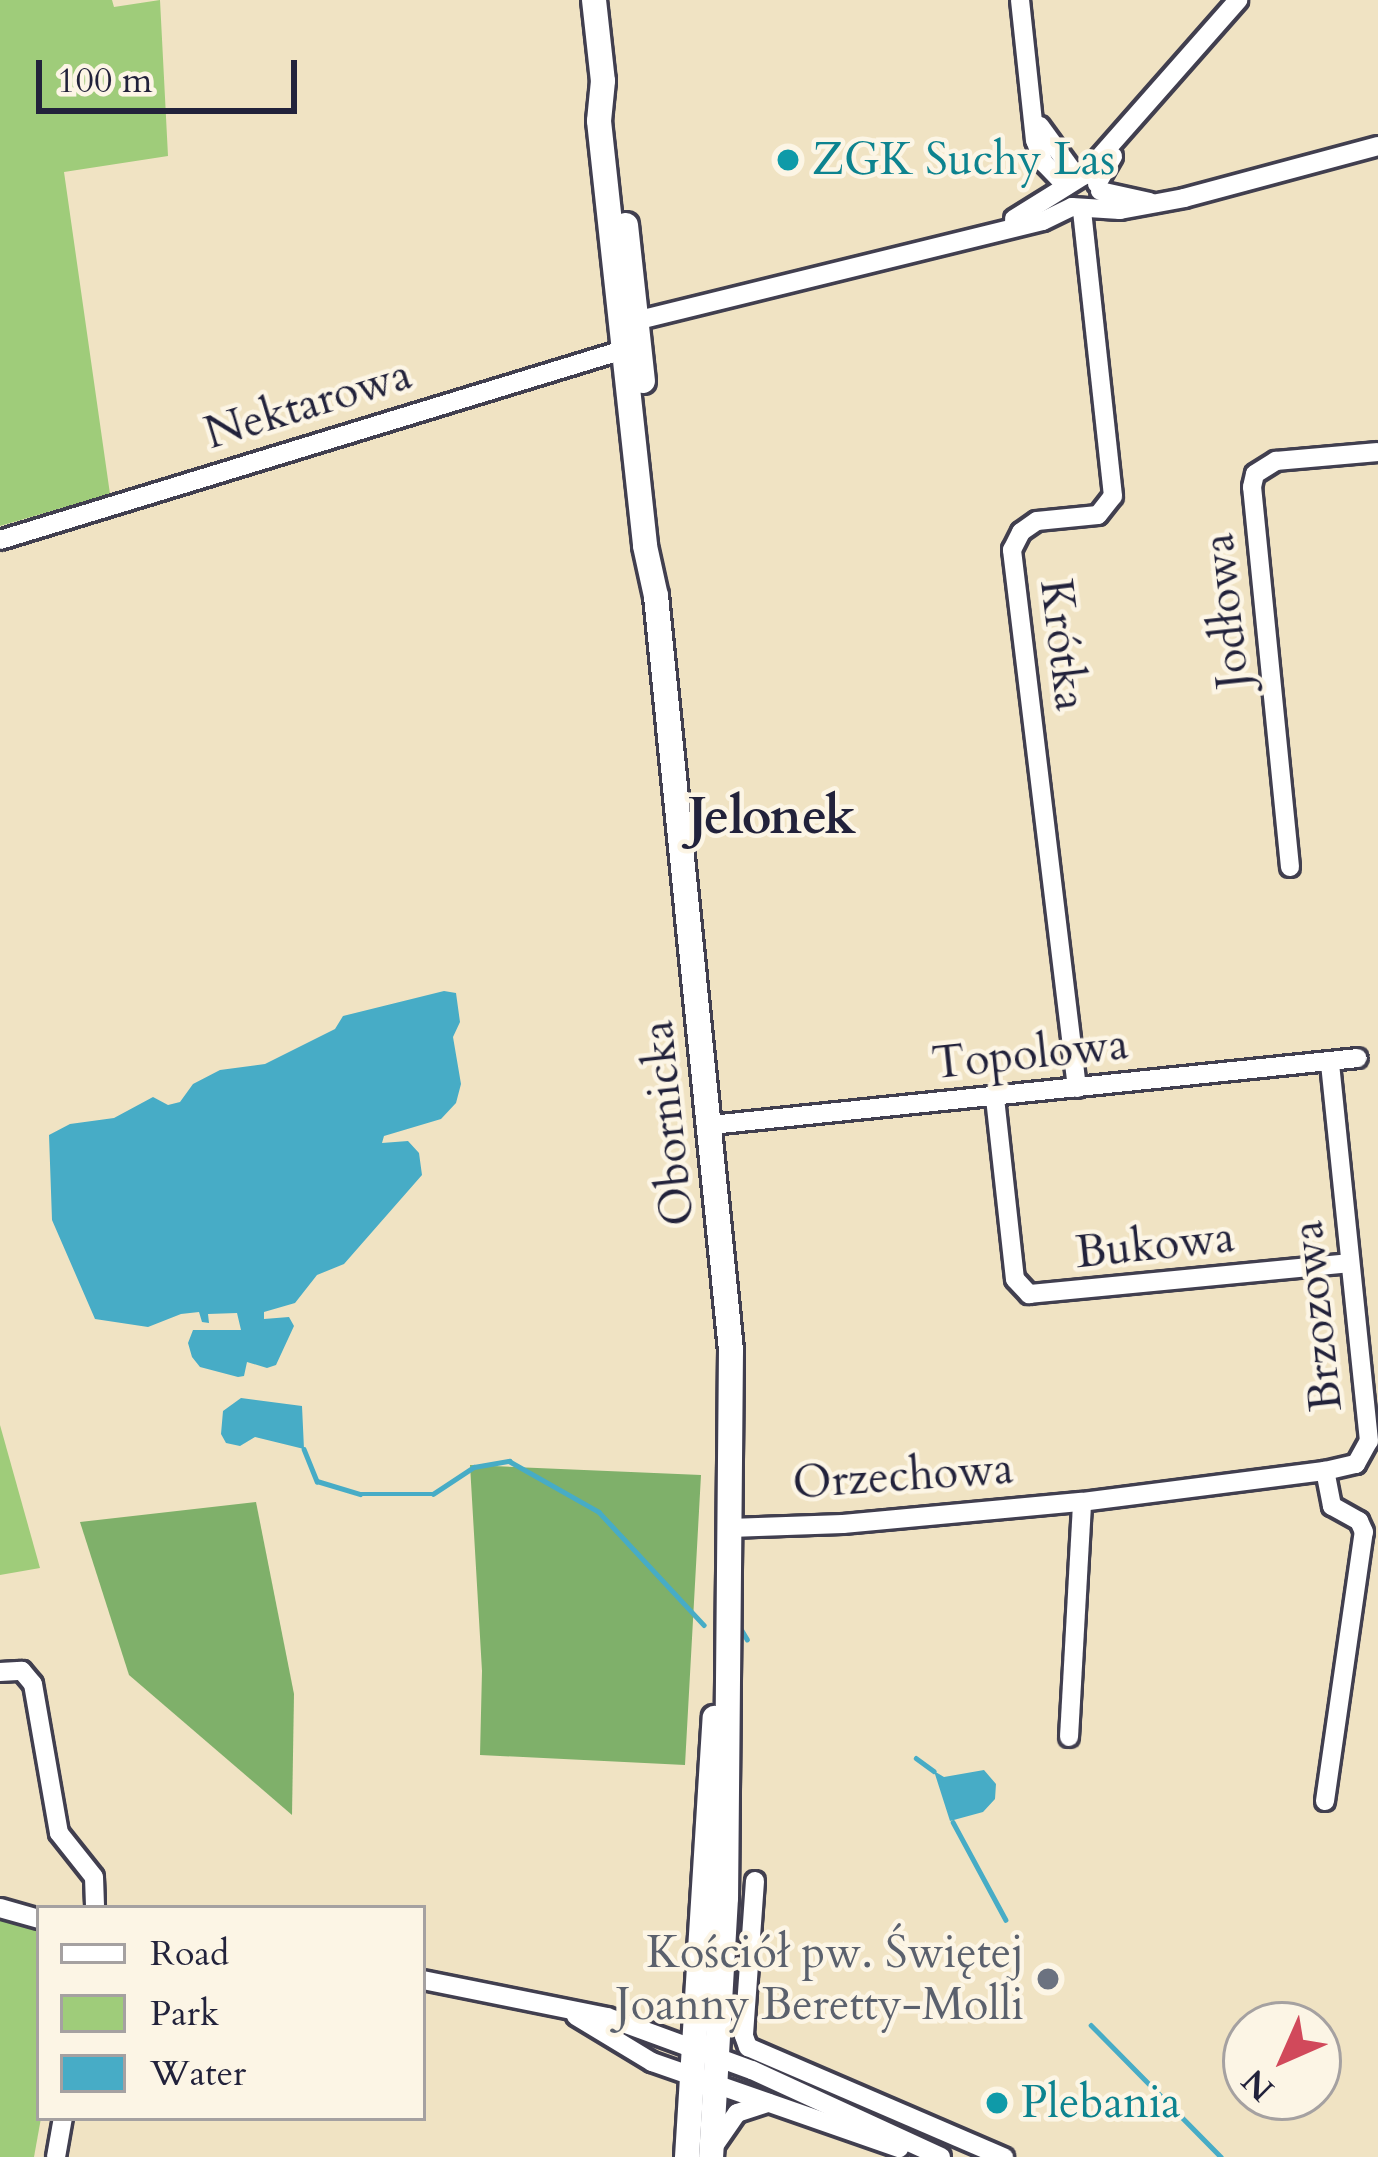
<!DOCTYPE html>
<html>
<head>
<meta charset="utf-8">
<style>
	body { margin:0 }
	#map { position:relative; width:1378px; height:2157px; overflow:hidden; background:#f0e3c3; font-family:Cardo,serif }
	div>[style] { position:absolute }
	.green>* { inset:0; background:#9fcc7a }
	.forest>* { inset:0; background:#7fb06a }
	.water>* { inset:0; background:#47acc6 }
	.stream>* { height:4.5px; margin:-2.25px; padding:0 2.25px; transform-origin:2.25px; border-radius:2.25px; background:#47acc6 }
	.roads { filter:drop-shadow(3px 0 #413f4f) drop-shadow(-3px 0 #413f4f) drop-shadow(0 3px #413f4f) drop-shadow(0 -3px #413f4f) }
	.minor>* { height:18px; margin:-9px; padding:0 9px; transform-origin:9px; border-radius:9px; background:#fff }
	.major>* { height:24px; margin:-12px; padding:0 12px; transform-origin:12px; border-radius:12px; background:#fff }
	.dots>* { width:33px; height:33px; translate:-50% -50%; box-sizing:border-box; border:6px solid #fcf5e5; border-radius:50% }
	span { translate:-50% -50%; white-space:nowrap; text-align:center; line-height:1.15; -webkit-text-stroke:9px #fcf5e5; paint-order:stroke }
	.culture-label { font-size:45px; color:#0d838f }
	.left { translate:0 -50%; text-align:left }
	.street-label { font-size:45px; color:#22223b }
	.worship-label { font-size:45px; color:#5b616d }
	.right { translate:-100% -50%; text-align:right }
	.quarter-label { font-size:51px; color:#22223b; font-weight:700 }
	.legend { position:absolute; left:36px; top:1905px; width:390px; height:216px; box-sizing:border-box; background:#fcf5e5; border:3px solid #a5a1a1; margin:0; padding:15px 21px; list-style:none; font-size:36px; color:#22223b }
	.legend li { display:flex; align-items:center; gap:24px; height:60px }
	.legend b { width:60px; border:3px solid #a5a1a1 }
	.north { position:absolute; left:1222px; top:2001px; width:120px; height:120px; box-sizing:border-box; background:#fcf5e5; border:3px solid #a5a1a1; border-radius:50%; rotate:225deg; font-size:33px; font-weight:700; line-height:48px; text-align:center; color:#22223b }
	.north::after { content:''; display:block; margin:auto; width:42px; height:54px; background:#d1495b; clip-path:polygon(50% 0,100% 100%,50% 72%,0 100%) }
	.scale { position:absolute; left:36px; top:60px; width:261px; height:54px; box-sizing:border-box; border:6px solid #22223b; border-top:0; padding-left:15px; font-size:36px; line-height:42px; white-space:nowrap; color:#22223b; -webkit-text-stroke:9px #fcf5e5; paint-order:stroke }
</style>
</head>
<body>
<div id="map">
	<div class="green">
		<div style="clip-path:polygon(0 0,112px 0,114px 7px,160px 0,168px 156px,64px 172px,110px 494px,0 526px)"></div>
		<div style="clip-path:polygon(0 1425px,40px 1568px,0 1575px)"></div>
		<div style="clip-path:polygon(0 1916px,39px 1923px,41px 2118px,34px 2157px,0 2157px)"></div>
	</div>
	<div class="forest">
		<div style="clip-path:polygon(470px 1465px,701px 1475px,685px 1765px,480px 1755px,482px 1671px)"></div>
		<div style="clip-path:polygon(256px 1502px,294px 1694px,292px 1815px,129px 1675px,80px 1522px)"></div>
	</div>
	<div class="water">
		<div style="clip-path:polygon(444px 991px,456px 993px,460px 1022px,453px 1037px,461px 1084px,456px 1103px,441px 1119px,384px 1136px,382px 1143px,408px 1141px,419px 1153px,422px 1175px,344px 1264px,317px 1275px,295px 1303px,264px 1312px,264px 1319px,289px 1317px,294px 1326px,276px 1365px,267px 1368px,247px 1362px,244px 1376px,238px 1377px,200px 1367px,192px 1357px,188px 1343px,193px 1330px,241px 1330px,237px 1313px,208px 1314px,209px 1323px,202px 1322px,199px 1312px,181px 1314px,148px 1327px,95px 1319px,52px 1220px,49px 1135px,70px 1124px,114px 1118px,153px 1097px,168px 1105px,180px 1102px,193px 1084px,220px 1070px,265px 1064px,335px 1029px,343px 1016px)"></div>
		<div style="clip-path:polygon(241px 1398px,302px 1406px,304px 1449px,255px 1437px,240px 1446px,226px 1443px,221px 1434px,223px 1411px)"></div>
		<div style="clip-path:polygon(984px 1770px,996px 1784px,995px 1799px,983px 1812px,950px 1821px,934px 1771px,944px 1777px)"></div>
	</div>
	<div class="stream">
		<div style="left:304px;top:1449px;width:35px;rotate:68deg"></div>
		<div style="left:317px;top:1481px;width:45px;rotate:16.8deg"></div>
		<div style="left:360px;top:1494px;width:73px"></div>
		<div style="left:433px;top:1494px;width:49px;rotate:-33.4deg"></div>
		<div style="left:474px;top:1467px;width:36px;rotate:-10deg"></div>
		<div style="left:509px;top:1461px;width:103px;rotate:29.5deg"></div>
		<div style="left:599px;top:1512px;width:154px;rotate:47.1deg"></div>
		<div style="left:741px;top:1629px;width:12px;rotate:59deg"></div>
		<div style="left:916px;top:1758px;width:22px;rotate:36deg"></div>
		<div style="left:953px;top:1822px;width:111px;rotate:61.6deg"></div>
		<div style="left:1091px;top:2025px;width:185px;rotate:45.4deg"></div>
	</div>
	<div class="roads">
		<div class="minor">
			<div style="left:1020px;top:0;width:141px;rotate:83.9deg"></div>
			<div style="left:1035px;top:140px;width:25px;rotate:69deg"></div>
			<div style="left:1044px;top:163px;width:32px;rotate:46deg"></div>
			<div style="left:1040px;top:126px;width:63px;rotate:54deg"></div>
			<div style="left:1097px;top:184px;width:32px;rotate:-60deg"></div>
			<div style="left:1100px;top:191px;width:51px;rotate:12.4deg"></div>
			<div style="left:1014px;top:219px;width:81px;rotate:-31.9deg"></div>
			<div style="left:1083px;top:176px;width:235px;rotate:-48.6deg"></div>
			<div style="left:627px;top:323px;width:428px;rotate:-13.8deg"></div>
			<div style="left:1043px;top:221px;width:32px;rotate:-26deg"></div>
			<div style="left:1072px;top:207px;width:48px;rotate:3.6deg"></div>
			<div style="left:1120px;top:210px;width:65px;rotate:-10.6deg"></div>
			<div style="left:1184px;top:198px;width:201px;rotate:-15deg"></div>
			<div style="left:0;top:540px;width:662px;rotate:-16.96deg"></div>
			<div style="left:1290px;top:867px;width:382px;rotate:-95.7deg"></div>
			<div style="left:1252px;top:487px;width:13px;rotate:-77deg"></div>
			<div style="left:1255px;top:474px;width:25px;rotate:-32deg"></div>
			<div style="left:1276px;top:461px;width:102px;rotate:-5deg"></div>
			<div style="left:1077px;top:1088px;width:542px;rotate:-96.89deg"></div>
			<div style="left:1012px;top:550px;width:20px;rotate:-63deg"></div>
			<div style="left:1021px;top:532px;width:19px;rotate:-35deg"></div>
			<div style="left:1037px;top:521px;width:61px;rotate:-5.6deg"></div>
			<div style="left:1098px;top:515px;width:24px;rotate:-52deg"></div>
			<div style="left:1113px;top:496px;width:287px;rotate:-96.2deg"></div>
			<div style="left:995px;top:1098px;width:182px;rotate:83.7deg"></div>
			<div style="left:1015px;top:1279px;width:21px;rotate:47deg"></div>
			<div style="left:1029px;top:1294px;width:322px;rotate:-5.5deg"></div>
			<div style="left:711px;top:1125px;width:650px;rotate:-5.91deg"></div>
			<div style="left:730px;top:1528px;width:113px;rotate:-2deg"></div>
			<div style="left:843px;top:1524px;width:240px;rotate:-5.3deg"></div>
			<div style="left:1082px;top:1502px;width:245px;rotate:-7.3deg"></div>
			<div style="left:0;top:1672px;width:22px;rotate:-3deg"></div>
			<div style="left:22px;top:1671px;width:17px;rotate:50deg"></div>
			<div style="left:33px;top:1684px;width:151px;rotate:80.1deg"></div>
			<div style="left:59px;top:1833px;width:56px;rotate:51.5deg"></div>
			<div style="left:94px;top:1877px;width:31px;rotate:88deg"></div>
			<div style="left:1069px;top:1737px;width:235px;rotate:-86.8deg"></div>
			<div style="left:1325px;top:1801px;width:272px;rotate:-81.8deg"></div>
			<div style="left:1364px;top:1532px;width:12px;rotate:-114deg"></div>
			<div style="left:1359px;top:1521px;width:31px;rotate:-151deg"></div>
			<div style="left:1332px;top:1506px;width:36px;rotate:-101deg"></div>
			<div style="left:1325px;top:1471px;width:32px;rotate:-13deg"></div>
			<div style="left:1356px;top:1464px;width:26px;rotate:-61deg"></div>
			<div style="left:1369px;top:1441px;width:382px;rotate:-95.9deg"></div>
			<div style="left:755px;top:1881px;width:155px;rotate:94.1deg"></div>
			<div style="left:744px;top:2036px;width:12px;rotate:70deg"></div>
			<div style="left:748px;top:2047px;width:279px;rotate:23.3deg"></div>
			<div style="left:0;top:1908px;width:41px;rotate:15.8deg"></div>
			<div style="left:423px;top:1980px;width:188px;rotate:11.4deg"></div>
			<div style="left:607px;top:2017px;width:154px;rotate:20.1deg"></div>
			<div style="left:752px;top:2070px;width:208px;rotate:24.7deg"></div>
			<div style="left:576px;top:2016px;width:89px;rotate:31.2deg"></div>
			<div style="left:652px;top:2062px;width:262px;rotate:19.2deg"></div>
			<div style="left:714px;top:2146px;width:40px;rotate:-55.1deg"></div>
			<div style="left:737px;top:2113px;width:33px;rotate:-18deg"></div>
			<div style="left:56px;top:2157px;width:40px;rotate:-80deg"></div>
		</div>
		<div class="major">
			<div style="left:594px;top:0;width:81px;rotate:83.7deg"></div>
			<div style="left:603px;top:81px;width:40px;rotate:95.7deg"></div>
			<div style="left:599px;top:121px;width:427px;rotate:83.8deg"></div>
			<div style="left:645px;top:546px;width:51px;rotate:77.6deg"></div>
			<div style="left:656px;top:596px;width:758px;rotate:84.32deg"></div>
			<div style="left:731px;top:1350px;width:548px;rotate:90.52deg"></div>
			<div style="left:726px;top:1898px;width:259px;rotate:93.3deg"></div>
			<div style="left:626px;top:225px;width:157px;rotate:83.8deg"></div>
			<div style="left:687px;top:2157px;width:440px;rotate:-86.4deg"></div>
		</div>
	</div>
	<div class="dots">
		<div style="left:788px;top:160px;background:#0f9aa8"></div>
		<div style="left:1048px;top:1979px;background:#6b7280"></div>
		<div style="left:997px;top:2103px;background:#0f9aa8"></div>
	</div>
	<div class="culture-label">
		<span class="left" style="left:812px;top:160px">ZGK Suchy Las</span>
		<span class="left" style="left:1021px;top:2103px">Plebania</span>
	</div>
	<div class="street-label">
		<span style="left:308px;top:404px;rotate:-17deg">Nektarowa</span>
		<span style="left:1226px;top:611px;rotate:-96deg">Jodłowa</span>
		<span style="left:1063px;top:645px;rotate:83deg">Krótka</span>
		<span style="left:1030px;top:1054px;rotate:-6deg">Topolowa</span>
		<span style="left:668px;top:1123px;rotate:-96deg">Obornicka</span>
		<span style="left:1155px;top:1245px;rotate:-6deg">Bukowa</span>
		<span style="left:1317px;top:1316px;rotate:-96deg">Brzozowa</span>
		<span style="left:903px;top:1476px;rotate:-4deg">Orzechowa</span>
	</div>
	<div class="worship-label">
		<span class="right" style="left:1024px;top:1979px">Kościół pw. Świętej<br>Joanny Beretty-Molli</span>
	</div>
	<div class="quarter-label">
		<span style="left:772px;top:817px">Jelonek</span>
	</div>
	<ul class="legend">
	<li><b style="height:15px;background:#fff"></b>Road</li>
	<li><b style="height:33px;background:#9fcc7a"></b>Park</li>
	<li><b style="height:33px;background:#47acc6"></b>Water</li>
	</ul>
	<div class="north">N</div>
	<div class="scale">100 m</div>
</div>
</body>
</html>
